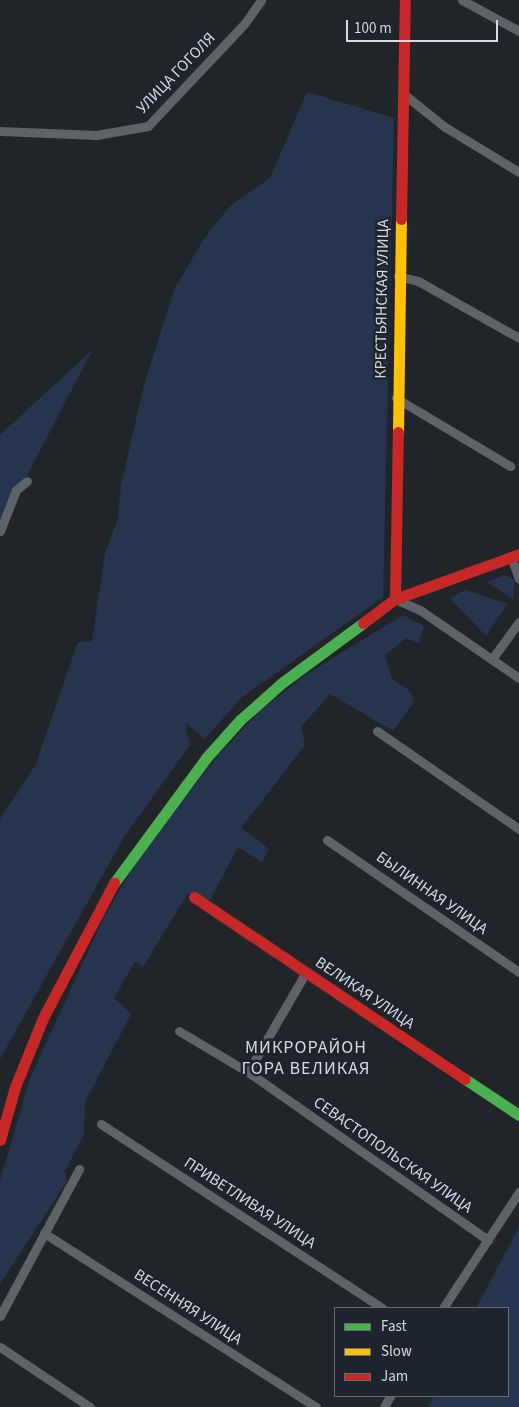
<!DOCTYPE html>
<html>
<head>
<meta charset="utf-8">
<style>
	body { margin:0 }
	#map { position:relative; width:519px; height:1407px; overflow:hidden; background:#21252a; font-family:"Source Sans 3",sans-serif }
	div>[style] { position:absolute }
	.green>* { inset:0; background:#26354d }
	.street>* { height:9px; margin:-4.5px; padding:0 4.5px; transform-origin:4.5px; border-radius:4.5px; background:#5f6266 }
	.fast>* { height:11px; margin:-5.5px; padding:0 5.5px; transform-origin:5.5px; border-radius:5.5px; background:#4caf50 }
	.slow>* { height:11px; margin:-5.5px; padding:0 5.5px; transform-origin:5.5px; border-radius:5.5px; background:#ffc107 }
	.jam>* { height:11px; margin:-5.5px; padding:0 5.5px; transform-origin:5.5px; border-radius:5.5px; background:#c62828 }
	span { translate:-50% -50%; white-space:nowrap; text-align:center; line-height:1.15; -webkit-text-stroke:5px #1d242e; paint-order:stroke }
	.street-label { font-size:16px; color:#d5dae1 }
	.neighbourhood-label { font-size:18px; color:#d5dae1; letter-spacing:1px }
	.legend { position:absolute; left:334px; top:1307px; width:175px; height:90px; box-sizing:border-box; background:#1d242e; border:1px solid #676d76; margin:0; padding:6px 9px; list-style:none; font-size:15px; color:#d5dae1 }
	.legend li { display:flex; align-items:center; gap:10px; height:25px }
	.legend b { width:25px; border:1px solid #676d76 }
	.scale { position:absolute; left:346px; top:20px; width:152px; height:22px; box-sizing:border-box; border:2px solid #d5dae1; border-top:0; padding-left:6px; font-size:15px; line-height:18px; white-space:nowrap; color:#d5dae1; -webkit-text-stroke:4px #1d242e; paint-order:stroke }
</style>
</head>
<body>
<div id="map">
	<div class="green">
		<div style="clip-path:polygon(307px 92px,394px 118px,383px 597px,241px 698px,205px 739px,185px 722px,190px 745px,124px 837px,0 1059px,0 819px,35px 766px,78px 642px,92px 641px,105px 553px,118px 518px,121px 485px,144px 385px,174px 290px,203px 240px,230px 206px,270px 178px)"></div>
		<div style="clip-path:polygon(93px 349px,0 527px,0 435px)"></div>
		<div style="clip-path:polygon(505px 575px,515px 580px,513px 599px,487px 582px)"></div>
		<div style="clip-path:polygon(466px 590px,507px 604px,486px 636px,450px 598px)"></div>
		<div style="clip-path:polygon(403px 615px,424px 626px,419px 643px,406px 638px,385px 655px,392px 679px,410px 691px,414px 702px,393px 731px,330px 694px,301px 727px,305px 745px,241px 828px,269px 849px,262px 862px,238px 847px,210px 900px,188px 893px,143px 967px,135px 961px,114px 998px,131px 1014px,85px 1102px,84px 1134px,65px 1171px,67px 1181px,0 1284px,0 1180px,31px 1076px,104px 917px,142px 852px,219px 754px,261px 710px,305px 675px)"></div>
		<div style="clip-path:polygon(519px 1227px,519px 1407px,428px 1407px,434px 1396px,508px 1396px,508px 1308px,476px 1308px)"></div>
	</div>
	<div class="street">
		<div style="left:462px;top:0;width:65px;rotate:28.5deg"></div>
		<div style="left:405px;top:95px;width:51px;rotate:38.7deg"></div>
		<div style="left:445px;top:127px;width:87px;rotate:31.3deg"></div>
		<div style="left:0;top:131px;width:96px;rotate:2.4deg"></div>
		<div style="left:96px;top:135px;width:53px;rotate:-9.8deg"></div>
		<div style="left:148px;top:126px;width:141px;rotate:-46.7deg"></div>
		<div style="left:245px;top:23px;width:28px;rotate:-55deg"></div>
		<div style="left:398px;top:276px;width:21px;rotate:14deg"></div>
		<div style="left:418px;top:281px;width:116px;rotate:29.4deg"></div>
		<div style="left:396px;top:398px;width:133px;rotate:30.8deg"></div>
		<div style="left:0;top:531px;width:44px;rotate:-68.7deg"></div>
		<div style="left:16px;top:490px;width:14px;rotate:-39deg"></div>
		<div style="left:511px;top:557px;width:23px;rotate:70deg"></div>
		<div style="left:395px;top:599px;width:27px;rotate:24deg"></div>
		<div style="left:420px;top:610px;width:120px;rotate:34.5deg"></div>
		<div style="left:492px;top:659px;width:46px;rotate:-53.9deg"></div>
		<div style="left:377px;top:731px;width:173px;rotate:34.6deg"></div>
		<div style="left:327px;top:840px;width:233px;rotate:34.5deg"></div>
		<div style="left:179px;top:1031px;width:80px;rotate:30.7deg"></div>
		<div style="left:248px;top:1072px;width:293px;rotate:35deg"></div>
		<div style="left:248px;top:1072px;width:116px;rotate:-59.9deg"></div>
		<div style="left:101px;top:1124px;width:336px;rotate:33.2deg"></div>
		<div style="left:44px;top:1233px;width:323px;rotate:32.6deg"></div>
		<div style="left:443px;top:1308px;width:139px;rotate:-56.8deg"></div>
		<div style="left:0;top:1316px;width:167px;rotate:-61.7deg"></div>
		<div style="left:0;top:1347px;width:108px;rotate:33.7deg"></div>
		<div style="left:384px;top:1407px;width:13px;rotate:-61deg"></div>
	</div>
	<div class="fast">
		<div style="left:114px;top:883px;width:155px;rotate:-53.6deg"></div>
		<div style="left:206px;top:758px;width:51px;rotate:-48.2deg"></div>
		<div style="left:240px;top:720px;width:57px;rotate:-41.5deg"></div>
		<div style="left:283px;top:682px;width:99px;rotate:-36.4deg"></div>
		<div style="left:465px;top:1079px;width:65px;rotate:33.7deg"></div>
	</div>
	<div class="slow">
		<div style="left:398px;top:432px;width:213px;rotate:-89.2deg"></div>
	</div>
	<div class="jam">
		<div style="left:401px;top:219px;width:219px;rotate:-89deg"></div>
		<div style="left:395px;top:599px;width:167px;rotate:-89deg"></div>
		<div style="left:363px;top:623px;width:40px;rotate:-37deg"></div>
		<div style="left:395px;top:599px;width:132px;rotate:-19.9deg"></div>
		<div style="left:194px;top:897px;width:326px;rotate:33.9deg"></div>
		<div style="left:0;top:1140px;width:55px;rotate:-74.2deg"></div>
		<div style="left:15px;top:1087px;width:74px;rotate:-67.9deg"></div>
		<div style="left:43px;top:1018px;width:153px;rotate:-62.3deg"></div>
	</div>
	<div class="street-label">
		<span style="left:176px;top:73px;rotate:-46deg">УЛИЦА ГОГОЛЯ</span>
		<span style="left:382px;top:299px;rotate:-89deg">КРЕСТЬЯНСКАЯ УЛИЦА</span>
		<span style="left:432px;top:893px;rotate:35deg">БЫЛИННАЯ УЛИЦА</span>
		<span style="left:365px;top:993px;rotate:34deg">ВЕЛИКАЯ УЛИЦА</span>
		<span style="left:393px;top:1155px;rotate:35deg">СЕВАСТОПОЛЬСКАЯ УЛИЦА</span>
		<span style="left:250px;top:1203px;rotate:33deg">ПРИВЕТЛИВАЯ УЛИЦА</span>
		<span style="left:188px;top:1307px;rotate:33deg">ВЕСЕННЯЯ УЛИЦА</span>
	</div>
	<div class="neighbourhood-label">
		<span style="left:306px;top:1059px">МИКРОРАЙОН<br>ГОРА ВЕЛИКАЯ</span>
	</div>
	<ul class="legend">
	<li><b style="height:6px;background:#4caf50"></b>Fast</li>
	<li><b style="height:6px;background:#ffc107"></b>Slow</li>
	<li><b style="height:6px;background:#c62828"></b>Jam</li>
	</ul>
	<div class="scale">100 m</div>
</div>
</body>
</html>
